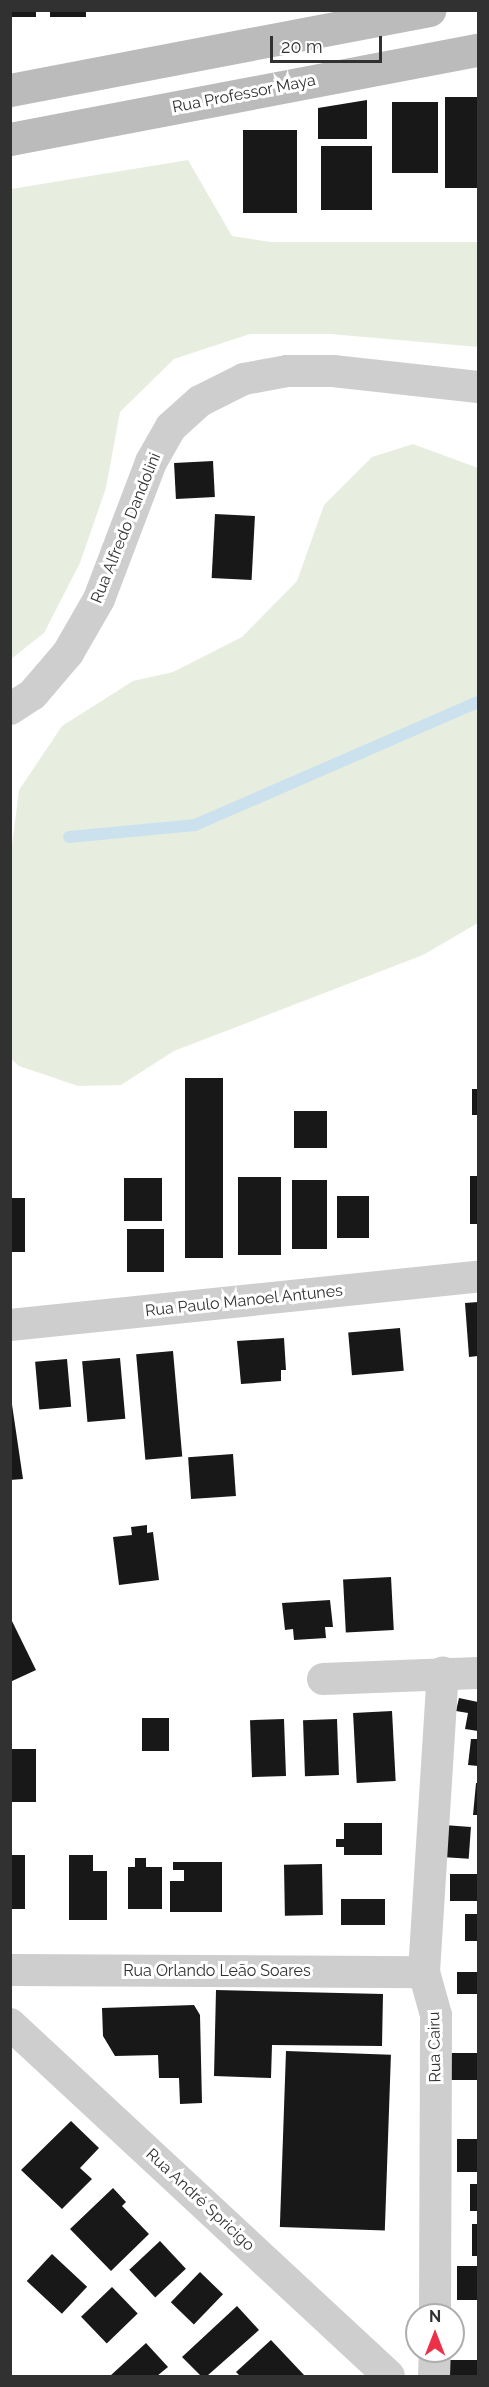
<!DOCTYPE html>
<html>
<head>
<meta charset="utf-8">
<style>
	body { margin:0 }
	#map { position:relative; width:489px; height:2387px; overflow:hidden; background:#fff; font-family:Raleway,sans-serif }
	div>[style] { position:absolute }
	.green>* { inset:0; background:#e8eedf }
	.stream>* { height:12px; margin:-6px; padding:0 6px; transform-origin:6px; border-radius:6px; background:#cbe2ee }
	.building>* { inset:0; background:#181818; transform-origin:0 0 }
	.minor>* { height:32px; margin:-16px; padding:0 16px; transform-origin:16px; border-radius:16px; background:#cecece }
	.secondary>* { height:33px; margin:-16.5px; padding:0 16.5px; transform-origin:16.5px; border-radius:16.5px; background:#bbb }
	span { translate:-50% -50%; white-space:nowrap; text-align:center; line-height:1.15; -webkit-text-stroke:6px #fff; paint-order:stroke }
	.street-label { font-size:16px; color:#313131 }
	.frame { position:absolute; inset:0; border:12px solid #313131; pointer-events:none }
	.north { position:absolute; left:405px; top:2303px; width:60px; height:60px; box-sizing:border-box; background:#fff; border:2px solid #adadad; border-radius:50%; rotate:0deg; font-size:16px; font-weight:700; line-height:24px; text-align:center; color:#313131 }
	.north::after { content:''; display:block; margin:auto; width:21px; height:27px; background:#eb3048; clip-path:polygon(50% 0,100% 100%,50% 72%,0 100%) }
	.scale { position:absolute; left:270px; top:36px; width:112px; height:27px; box-sizing:border-box; border:3px solid #313131; border-top:0; padding-left:8px; font-size:18px; line-height:21px; white-space:nowrap; color:#313131; -webkit-text-stroke:4px #fff; paint-order:stroke }
</style>
</head>
<body>
<div id="map">
	<div class="green">
		<div style="clip-path:polygon(188px 160px,232px 236px,271px 242px,478px 242px,478px 347px,330px 334px,250px 334px,174px 359px,120px 412px,106px 488px,80px 563px,44px 633px,11px 659px,11px 189px)"></div>
		<div style="clip-path:polygon(413px 444px,478px 468px,478px 923px,423px 955px,174px 1051px,121px 1085px,78px 1086px,19px 1066px,10px 1058px,10px 861px,19px 790px,62px 726px,133px 681px,173px 672px,242px 637px,297px 581px,324px 505px,372px 457px)"></div>
	</div>
	<div class="stream">
		<div style="left:69px;top:837px;width:127px;rotate:-5.4deg"></div>
		<div style="left:195px;top:825px;width:309px;rotate:-23.5deg"></div>
	</div>
	<div class="building">
		<div style="left:10px;top:10px;width:26px;height:7px"></div>
		<div style="left:50px;top:10px;width:36px;height:7px"></div>
		<div style="left:445px;top:97px;width:33px;height:91px"></div>
		<div style="clip-path:polygon(367px 100px,367px 139px,318px 139px,318px 108px)"></div>
		<div style="left:392px;top:102px;width:46px;height:71px"></div>
		<div style="left:243px;top:130px;width:54px;height:83px"></div>
		<div style="left:321px;top:146px;width:51px;height:64px"></div>
		<div style="left:213px;top:461px;width:36px;height:39px;rotate:87deg"></div>
		<div style="left:215px;top:514px;width:40px;height:64px;rotate:3deg"></div>
		<div style="left:185px;top:1078px;width:38px;height:180px"></div>
		<div style="left:472px;top:1089px;width:6px;height:26px"></div>
		<div style="left:294px;top:1111px;width:33px;height:37px"></div>
		<div style="left:470px;top:1176px;width:8px;height:48px"></div>
		<div style="left:238px;top:1177px;width:43px;height:78px"></div>
		<div style="left:124px;top:1178px;width:38px;height:43px"></div>
		<div style="left:292px;top:1180px;width:35px;height:69px"></div>
		<div style="left:337px;top:1196px;width:32px;height:42px"></div>
		<div style="left:10px;top:1198px;width:15px;height:54px"></div>
		<div style="left:127px;top:1229px;width:37px;height:43px"></div>
		<div style="clip-path:polygon(478px 1302px,478px 1356px,469px 1357px,465px 1303px)"></div>
		<div style="left:400px;top:1328px;width:43px;height:52px;rotate:85deg"></div>
		<div style="clip-path:polygon(284px 1338px,286px 1370px,281px 1370px,281px 1381px,241px 1384px,237px 1341px)"></div>
		<div style="left:173px;top:1351px;width:106px;height:37px;rotate:85deg"></div>
		<div style="left:120px;top:1358px;width:61px;height:38px;rotate:85deg"></div>
		<div style="left:67px;top:1359px;width:48px;height:32px;rotate:85deg"></div>
		<div style="clip-path:polygon(10px 1391px,23px 1479px,10px 1480px)"></div>
		<div style="left:233px;top:1454px;width:42px;height:45px;rotate:86deg"></div>
		<div style="clip-path:polygon(147px 1525px,147px 1533px,153px 1532px,159px 1580px,119px 1585px,113px 1537px,132px 1535px,131px 1527px)"></div>
		<div style="left:391px;top:1577px;width:53px;height:48px;rotate:87deg"></div>
		<div style="clip-path:polygon(330px 1600px,333px 1627px,325px 1627px,326px 1638px,294px 1640px,293px 1629px,285px 1630px,282px 1603px)"></div>
		<div style="clip-path:polygon(10px 1617px,36px 1670px,10px 1682px)"></div>
		<div style="clip-path:polygon(459px 1698px,478px 1702px,478px 1731px,465px 1729px,468px 1713px,456px 1711px)"></div>
		<div style="left:392px;top:1711px;width:70px;height:39px;rotate:87deg"></div>
		<div style="left:142px;top:1718px;width:27px;height:33px"></div>
		<div style="left:284px;top:1719px;width:57px;height:34px;rotate:88deg"></div>
		<div style="left:337px;top:1719px;width:56px;height:34px;rotate:88deg"></div>
		<div style="clip-path:polygon(471px 1739px,478px 1739px,478px 1766px,468px 1765px)"></div>
		<div style="left:10px;top:1749px;width:26px;height:53px"></div>
		<div style="clip-path:polygon(476px 1783px,478px 1783px,478px 1815px,473px 1815px)"></div>
		<div style="clip-path:polygon(344px 1823px,382px 1823px,382px 1855px,344px 1855px,344px 1847px,336px 1847px,336px 1839px,344px 1839px)"></div>
		<div style="left:444px;top:1825px;width:27px;height:32px;rotate:4deg"></div>
		<div style="left:10px;top:1855px;width:15px;height:54px"></div>
		<div style="clip-path:polygon(69px 1855px,93px 1855px,93px 1871px,107px 1871px,107px 1920px,69px 1920px)"></div>
		<div style="clip-path:polygon(135px 1858px,146px 1858px,146px 1867px,162px 1867px,162px 1909px,128px 1909px,128px 1867px,135px 1867px)"></div>
		<div style="clip-path:polygon(173px 1862px,222px 1862px,222px 1912px,170px 1912px,170px 1881px,184px 1881px,184px 1870px,173px 1870px)"></div>
		<div style="left:322px;top:1864px;width:51px;height:38px;rotate:89deg"></div>
		<div style="left:450px;top:1874px;width:28px;height:27px"></div>
		<div style="left:341px;top:1899px;width:44px;height:26px"></div>
		<div style="left:465px;top:1914px;width:13px;height:27px"></div>
		<div style="left:478px;top:1972px;width:22px;height:21px;rotate:90deg"></div>
		<div style="clip-path:polygon(216px 1990px,383px 1994px,382px 2046px,272px 2045px,271px 2078px,214px 2076px)"></div>
		<div style="clip-path:polygon(194px 2005px,200px 2015px,202px 2103px,180px 2104px,179px 2078px,159px 2078px,158px 2055px,115px 2056px,103px 2036px,102px 2008px)"></div>
		<div style="left:286px;top:2051px;width:105px;height:176px;rotate:2deg"></div>
		<div style="left:451px;top:2053px;width:27px;height:27px"></div>
		<div style="clip-path:polygon(71px 2121px,99px 2148px,80px 2168px,92px 2179px,62px 2209px,21px 2170px)"></div>
		<div style="left:457px;top:2139px;width:21px;height:33px"></div>
		<div style="left:470px;top:2184px;width:8px;height:27px"></div>
		<div style="clip-path:polygon(113px 2188px,126px 2202px,122px 2206px,149px 2234px,111px 2271px,70px 2229px)"></div>
		<div style="left:472px;top:2224px;width:6px;height:32px"></div>
		<div style="left:160px;top:2241px;width:38px;height:42px;rotate:47deg"></div>
		<div style="left:52px;top:2254px;width:48px;height:37px;rotate:43deg"></div>
		<div style="left:457px;top:2266px;width:21px;height:34px"></div>
		<div style="left:200px;top:2272px;width:32px;height:42px;rotate:44deg"></div>
		<div style="left:112px;top:2287px;width:37px;height:43px;rotate:46deg"></div>
		<div style="clip-path:polygon(237px 2306px,259px 2330px,207px 2376px,201px 2376px,182px 2357px)"></div>
		<div style="clip-path:polygon(271px 2340px,304px 2375px,240px 2376px,236px 2372px)"></div>
		<div style="clip-path:polygon(146px 2343px,168px 2367px,157px 2376px,110px 2376px)"></div>
		<div style="left:446px;top:2360px;width:32px;height:16px"></div>
	</div>
	<div class="minor">
		<div style="left:10px;top:709px;width:27px;rotate:-33deg"></div>
		<div style="left:33px;top:694px;width:54px;rotate:-49.5deg"></div>
		<div style="left:68px;top:653px;width:62px;rotate:-60.1deg"></div>
		<div style="left:99px;top:599px;width:147px;rotate:-69.2deg"></div>
		<div style="left:151px;top:462px;width:40px;rotate:-60.3deg"></div>
		<div style="left:171px;top:427px;width:39px;rotate:-42deg"></div>
		<div style="left:200px;top:401px;width:49px;rotate:-26.6deg"></div>
		<div style="left:244px;top:379px;width:44px;rotate:-10.5deg"></div>
		<div style="left:287px;top:371px;width:46px"></div>
		<div style="left:333px;top:371px;width:146px;rotate:6.3deg"></div>
		<div style="left:10px;top:1325px;width:470px;rotate:-5.9deg"></div>
		<div style="left:323px;top:1679px;width:155px;rotate:-2.2deg"></div>
		<div style="left:10px;top:1970px;width:414px;rotate:0.3deg"></div>
		<div style="left:10px;top:2024px;width:517px;rotate:42.88deg"></div>
		<div style="left:435px;top:2315px;width:300px;rotate:-89.8deg"></div>
		<div style="left:436px;top:2015px;width:45px;rotate:-105.6deg"></div>
		<div style="left:424px;top:1972px;width:300px;rotate:-86.4deg"></div>
		<div style="left:434px;top:2376px;width:25px;rotate:-88deg"></div>
	</div>
	<div class="secondary">
		<div style="left:10px;top:90px;width:427px;rotate:-10.8deg"></div>
		<div style="left:10px;top:139px;width:476px;rotate:-10.8deg"></div>
	</div>
	<div class="street-label">
		<span style="left:244px;top:94px;rotate:-11deg">Rua Professor Maya</span>
		<span style="left:126px;top:528px;rotate:-68deg">Rua Alfredo Dandolini</span>
		<span style="left:244px;top:1301px;rotate:-6deg">Rua Paulo Manoel Antunes</span>
		<span style="left:217px;top:1971px">Rua Orlando Leão Soares</span>
		<span style="left:435px;top:2047px;rotate:-91deg">Rua Cairu</span>
		<span style="left:200px;top:2200px;rotate:43deg">Rua André Spricigo</span>
	</div>
	<div class="frame"></div>
	<div class="north">N</div>
	<div class="scale">20 m</div>
</div>
</body>
</html>
